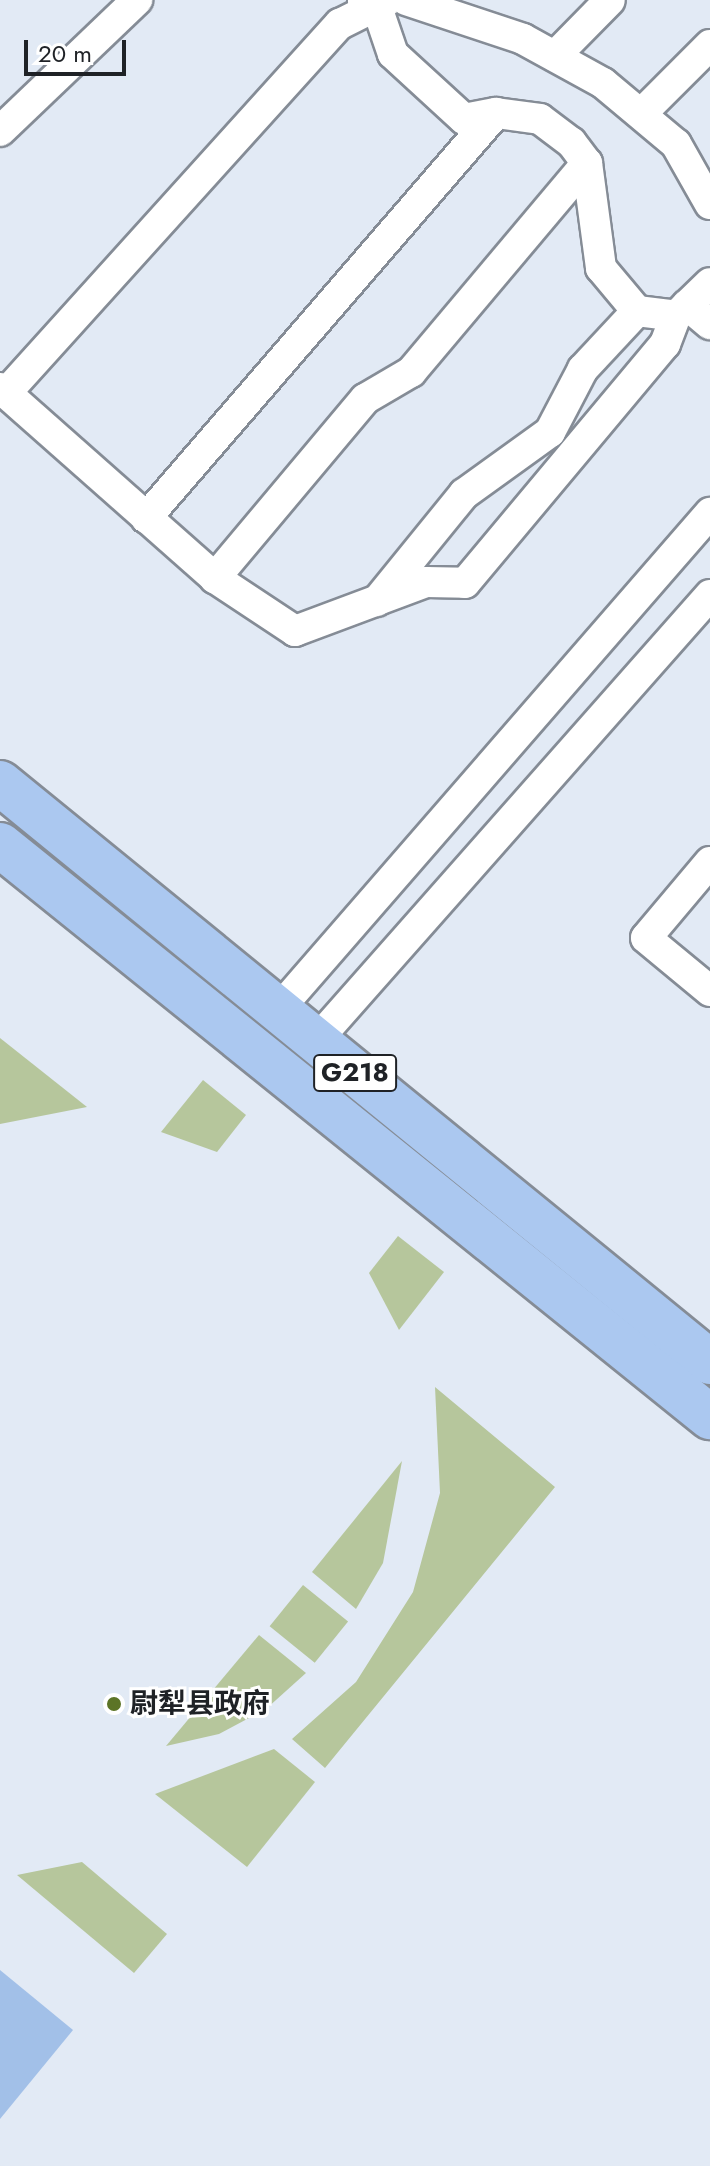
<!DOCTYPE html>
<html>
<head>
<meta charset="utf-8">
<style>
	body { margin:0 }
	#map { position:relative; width:710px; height:2166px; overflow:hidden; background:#e2eaf5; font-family:Jost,"Noto Sans SC",sans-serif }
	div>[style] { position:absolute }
	.green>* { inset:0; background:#b6c69c; transform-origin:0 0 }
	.building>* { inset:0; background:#a2c0e8 }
	.roads { filter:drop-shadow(2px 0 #858c96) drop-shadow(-2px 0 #858c96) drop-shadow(0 2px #858c96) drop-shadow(0 -2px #858c96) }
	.street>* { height:30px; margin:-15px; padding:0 15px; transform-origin:15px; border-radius:15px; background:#fff }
	.highway>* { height:44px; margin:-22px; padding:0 22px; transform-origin:22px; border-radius:22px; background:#abc8f0 }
	.dots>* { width:22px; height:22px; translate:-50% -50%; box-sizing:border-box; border:4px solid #fff; border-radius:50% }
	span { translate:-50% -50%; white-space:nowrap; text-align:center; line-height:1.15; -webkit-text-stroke:6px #fff; paint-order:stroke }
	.shield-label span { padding:2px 6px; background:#fff; border:2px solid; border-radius:6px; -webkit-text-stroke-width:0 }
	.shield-label { font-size:26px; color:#1f2226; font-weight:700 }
	.poi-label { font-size:28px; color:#1f2226; font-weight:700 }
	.left { translate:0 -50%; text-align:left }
	.scale { position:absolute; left:24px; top:40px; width:102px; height:36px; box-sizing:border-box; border:4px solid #1f2226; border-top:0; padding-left:10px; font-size:24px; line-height:28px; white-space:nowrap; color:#1f2226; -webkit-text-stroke:6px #fff; paint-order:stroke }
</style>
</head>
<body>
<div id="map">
	<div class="green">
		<div style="clip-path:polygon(0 1038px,87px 1107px,0 1124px)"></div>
		<div style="clip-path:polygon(203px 1080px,246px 1115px,217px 1152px,161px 1132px)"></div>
		<div style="clip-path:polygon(398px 1236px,444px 1272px,399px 1330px,369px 1273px)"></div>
		<div style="clip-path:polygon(435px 1387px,555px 1487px,325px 1768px,292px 1739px,356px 1682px,413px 1592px,440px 1493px)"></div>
		<div style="clip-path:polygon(402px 1461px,383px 1563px,356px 1609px,312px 1572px)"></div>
		<div style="left:303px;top:1585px;width:58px;height:53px;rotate:39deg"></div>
		<div style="clip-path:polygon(259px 1635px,306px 1673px,266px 1709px,219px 1734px,166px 1746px)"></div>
		<div style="clip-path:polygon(274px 1749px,315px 1782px,247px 1867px,155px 1794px)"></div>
		<div style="clip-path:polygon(82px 1862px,167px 1934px,134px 1973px,17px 1875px)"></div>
	</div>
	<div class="building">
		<div style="clip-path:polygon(0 1970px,73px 2030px,0 2119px)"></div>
	</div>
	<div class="roads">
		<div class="street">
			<div style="left:406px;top:0;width:123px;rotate:18.4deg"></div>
			<div style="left:523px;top:39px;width:91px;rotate:28.8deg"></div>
			<div style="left:603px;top:83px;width:95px;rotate:39.9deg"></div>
			<div style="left:676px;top:144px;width:69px;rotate:60.5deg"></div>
			<div style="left:363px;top:1px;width:17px;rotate:31deg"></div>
			<div style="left:378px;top:10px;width:46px;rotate:71.2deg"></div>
			<div style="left:393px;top:54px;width:96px;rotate:42.5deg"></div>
			<div style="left:464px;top:119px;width:33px;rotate:-11deg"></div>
			<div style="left:496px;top:113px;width:44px;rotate:7.8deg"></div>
			<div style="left:540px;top:119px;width:39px;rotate:37deg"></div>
			<div style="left:571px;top:142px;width:26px;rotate:53deg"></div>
			<div style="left:587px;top:163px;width:106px;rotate:82.4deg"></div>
			<div style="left:601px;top:268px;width:56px;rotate:50.1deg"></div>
			<div style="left:637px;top:311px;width:39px;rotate:7deg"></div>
			<div style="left:676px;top:316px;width:47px;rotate:-44.1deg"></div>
			<div style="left:555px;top:56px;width:78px;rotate:-45.5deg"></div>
			<div style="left:642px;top:113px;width:96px;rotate:-45deg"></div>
			<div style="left:0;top:131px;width:190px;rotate:-43.7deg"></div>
			<div style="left:587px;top:163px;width:273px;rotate:130.1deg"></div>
			<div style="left:411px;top:372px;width:53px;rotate:149.6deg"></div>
			<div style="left:365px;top:399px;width:234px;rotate:130deg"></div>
			<div style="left:215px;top:578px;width:96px;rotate:33.5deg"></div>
			<div style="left:295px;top:631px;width:140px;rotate:-20.5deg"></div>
			<div style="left:426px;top:582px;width:39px;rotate:1deg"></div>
			<div style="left:465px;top:583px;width:312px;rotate:-50.1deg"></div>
			<div style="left:665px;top:344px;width:30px;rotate:-69deg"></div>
			<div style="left:687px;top:305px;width:30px;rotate:40deg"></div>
			<div style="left:0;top:388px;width:8px;rotate:40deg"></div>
			<div style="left:6px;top:393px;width:498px;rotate:-47.9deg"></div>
			<div style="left:340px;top:24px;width:54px;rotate:-26.6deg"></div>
			<div style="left:6px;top:393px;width:279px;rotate:41.5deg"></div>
			<div style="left:146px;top:518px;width:535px;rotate:-49.17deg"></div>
			<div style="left:377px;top:601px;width:138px;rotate:-50.9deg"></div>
			<div style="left:464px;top:494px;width:106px;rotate:-35.8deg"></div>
			<div style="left:550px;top:432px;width:71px;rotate:-62.4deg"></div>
			<div style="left:583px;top:369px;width:79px;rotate:-47deg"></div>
			<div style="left:710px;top:862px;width:99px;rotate:130.1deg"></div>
			<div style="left:646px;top:938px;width:83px;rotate:39.6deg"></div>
			<div style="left:278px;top:1010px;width:659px;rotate:-49deg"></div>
			<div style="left:316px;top:1041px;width:595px;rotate:-48.54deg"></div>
		</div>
		<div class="highway">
			<div style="left:0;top:783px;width:916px;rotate:39.2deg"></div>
			<div style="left:0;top:845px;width:912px;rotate:38.86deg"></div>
		</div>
	</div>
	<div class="dots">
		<div style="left:114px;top:1704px;background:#5c7426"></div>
	</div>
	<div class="shield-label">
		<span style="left:355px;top:1073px">G218</span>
	</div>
	<div class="poi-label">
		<span class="left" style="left:130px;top:1704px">尉犁县政府</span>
	</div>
	<div class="scale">20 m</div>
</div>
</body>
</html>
